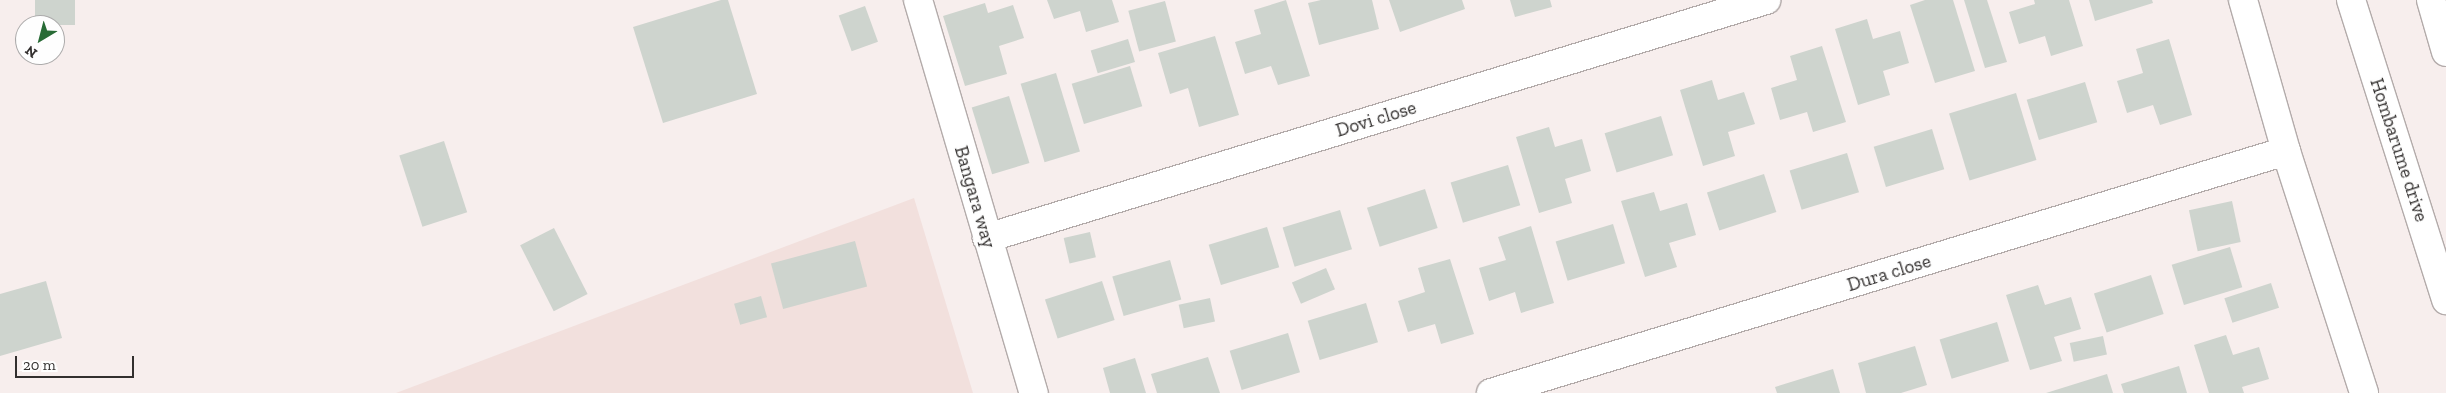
<!DOCTYPE html>
<html>
<head>
<meta charset="utf-8">
<style>
	body { margin:0 }
	#map { position:relative; width:2446px; height:393px; overflow:hidden; background:#f7eeed; font-family:"Zilla Slab",serif }
	div>[style] { position:absolute }
	.built>* { inset:0; background:#f2e0dd }
	.building>* { inset:0; background:#ced4ce; transform-origin:0 0 }
	.roads { filter:drop-shadow(1px 0 #b3abaa) drop-shadow(-1px 0 #b3abaa) drop-shadow(0 1px #b3abaa) drop-shadow(0 -1px #b3abaa) }
	.minor>* { height:28px; margin:-14px; padding:0 14px; transform-origin:14px; border-radius:14px; background:#fff }
	span { translate:-50% -50%; white-space:nowrap; text-align:center; line-height:1.15; -webkit-text-stroke:4px #fefefe; paint-order:stroke }
	.street-label { font-size:19px; color:#322f2e }
	.north { position:absolute; left:15px; top:15px; width:50px; height:50px; box-sizing:border-box; background:#fefefe; border:1px solid #acabab; border-radius:50%; rotate:217deg; font-size:14px; font-weight:700; line-height:20px; text-align:center; color:#322f2e }
	.north::after { content:''; display:block; margin:auto; width:18px; height:22px; background:#286b36; clip-path:polygon(50% 0,100% 100%,50% 72%,0 100%) }
	.scale { position:absolute; left:15px; top:356px; width:119px; height:22px; box-sizing:border-box; border:2px solid #322f2e; border-top:0; padding-left:6px; font-size:15px; line-height:18px; white-space:nowrap; color:#322f2e; -webkit-text-stroke:4px #fefefe; paint-order:stroke }
</style>
</head>
<body>
<div id="map">
	<div class="built">
		<div style="clip-path:polygon(914px 198px,973px 393px,396px 393px)"></div>
	</div>
	<div class="building">
		<div style="left:35px;top:0;width:40px;height:25px"></div>
		<div style="clip-path:polygon(721px 0,728px 0,757px 94px,663px 123px,633px 27px)"></div>
		<div style="clip-path:polygon(1047px 0,1112px 0,1119px 22px,1086px 32px,1080px 11px,1054px 19px)"></div>
		<div style="clip-path:polygon(1286px 0,1310px 76px,1278px 85px,1271px 66px,1245px 74px,1235px 42px,1261px 34px,1254px 10px)"></div>
		<div style="clip-path:polygon(1321px 0,1372px 0,1379px 29px,1319px 45px,1308px 3px)"></div>
		<div style="clip-path:polygon(1389px 0,1462px 0,1465px 9px,1400px 32px)"></div>
		<div style="clip-path:polygon(1510px 0,1550px 0,1552px 7px,1515px 17px)"></div>
		<div style="clip-path:polygon(1925px 0,1953px 0,1975px 71px,1935px 83px,1910px 5px)"></div>
		<div style="clip-path:polygon(1964px 0,1987px 0,2007px 62px,1985px 68px)"></div>
		<div style="clip-path:polygon(2034px 0,2069px 0,2083px 46px,2051px 56px,2045px 36px,2019px 44px,2009px 12px,2035px 4px)"></div>
		<div style="clip-path:polygon(2089px 0,2152px 0,2153px 3px,2095px 21px)"></div>
		<div style="left:1165px;top:1px;width:42px;height:38px;rotate:75deg"></div>
		<div style="clip-path:polygon(985px 3px,988px 13px,1013px 5px,1024px 38px,999px 46px,1007px 74px,965px 86px,943px 16px)"></div>
		<div style="left:865px;top:6px;width:38px;height:28px;rotate:70deg"></div>
		<div style="clip-path:polygon(1867px 19px,1873px 39px,1900px 31px,1909px 63px,1883px 71px,1890px 95px,1858px 105px,1835px 29px)"></div>
		<div style="clip-path:polygon(1215px 36px,1239px 115px,1199px 127px,1188px 88px,1170px 94px,1158px 53px)"></div>
		<div style="left:1128px;top:39px;width:24px;height:39px;rotate:73deg"></div>
		<div style="clip-path:polygon(2169px 39px,2192px 115px,2160px 125px,2153px 105px,2127px 113px,2117px 81px,2143px 73px,2136px 49px)"></div>
		<div style="clip-path:polygon(1822px 46px,1846px 122px,1813px 132px,1807px 112px,1780px 120px,1771px 88px,1797px 80px,1790px 56px)"></div>
		<div style="left:1130px;top:66px;width:42px;height:61px;rotate:73deg"></div>
		<div style="left:1056px;top:73px;width:82px;height:37px;rotate:73deg"></div>
		<div style="clip-path:polygon(1712px 80px,1718px 100px,1744px 92px,1755px 124px,1728px 132px,1735px 156px,1703px 166px,1680px 90px)"></div>
		<div style="left:2085px;top:82px;width:42px;height:61px;rotate:73deg"></div>
		<div style="left:2016px;top:93px;width:70px;height:70px;rotate:73deg"></div>
		<div style="left:1009px;top:96px;width:70px;height:39px;rotate:73deg"></div>
		<div style="left:1661px;top:116px;width:41px;height:59px;rotate:73deg"></div>
		<div style="clip-path:polygon(1549px 127px,1555px 147px,1582px 139px,1591px 171px,1565px 179px,1572px 203px,1539px 213px,1516px 137px)"></div>
		<div style="left:1932px;top:129px;width:42px;height:61px;rotate:73deg"></div>
		<div style="left:444px;top:141px;width:75px;height:47px;rotate:72deg"></div>
		<div style="left:1847px;top:153px;width:41px;height:60px;rotate:73deg"></div>
		<div style="left:1508px;top:165px;width:42px;height:60px;rotate:73deg"></div>
		<div style="left:1764px;top:174px;width:40px;height:60px;rotate:72deg"></div>
		<div style="left:1425px;top:189px;width:41px;height:61px;rotate:72deg"></div>
		<div style="clip-path:polygon(1654px 192px,1660px 211px,1687px 203px,1696px 235px,1669px 243px,1677px 267px,1645px 277px,1621px 201px)"></div>
		<div style="left:2232px;top:201px;width:42px;height:44px;rotate:78deg"></div>
		<div style="left:1340px;top:210px;width:41px;height:60px;rotate:73deg"></div>
		<div style="left:1613px;top:224px;width:41px;height:60px;rotate:73deg"></div>
		<div style="clip-path:polygon(1531px 226px,1554px 303px,1521px 313px,1515px 292px,1489px 301px,1479px 268px,1506px 260px,1498px 237px)"></div>
		<div style="left:1267px;top:227px;width:42px;height:61px;rotate:73deg"></div>
		<div style="left:554px;top:228px;width:74px;height:38px;rotate:63deg"></div>
		<div style="left:1090px;top:232px;width:26px;height:27px;rotate:77deg"></div>
		<div style="left:855px;top:241px;width:47px;height:87px;rotate:75deg"></div>
		<div style="left:2230px;top:247px;width:42px;height:61px;rotate:73deg"></div>
		<div style="clip-path:polygon(1450px 259px,1474px 334px,1441px 344px,1435px 324px,1408px 332px,1398px 301px,1425px 292px,1418px 268px)"></div>
		<div style="left:1170px;top:260px;width:41px;height:60px;rotate:74deg"></div>
		<div style="left:1326px;top:268px;width:23px;height:37px;rotate:67deg"></div>
		<div style="left:2151px;top:275px;width:41px;height:60px;rotate:72deg"></div>
		<div style="clip-path:polygon(46px 281px,62px 338px,0 356px,0 294px)"></div>
		<div style="left:1102px;top:281px;width:41px;height:60px;rotate:72deg"></div>
		<div style="left:2271px;top:283px;width:26px;height:49px;rotate:72deg"></div>
		<div style="clip-path:polygon(2038px 285px,2045px 305px,2071px 297px,2081px 329px,2054px 337px,2062px 361px,2030px 370px,2006px 295px)"></div>
		<div style="left:761px;top:296px;width:22px;height:28px;rotate:74deg"></div>
		<div style="left:1210px;top:298px;width:24px;height:32px;rotate:78deg"></div>
		<div style="left:1366px;top:303px;width:41px;height:61px;rotate:73deg"></div>
		<div style="left:1997px;top:322px;width:41px;height:60px;rotate:73deg"></div>
		<div style="left:1288px;top:333px;width:41px;height:61px;rotate:73deg"></div>
		<div style="clip-path:polygon(2226px 335px,2233px 355px,2259px 347px,2269px 379px,2242px 387px,2244px 393px,2209px 393px,2194px 345px)"></div>
		<div style="left:2103px;top:336px;width:19px;height:34px;rotate:78deg"></div>
		<div style="clip-path:polygon(1915px 346px,1927px 385px,1901px 393px,1866px 393px,1858px 363px)"></div>
		<div style="clip-path:polygon(1208px 357px,1220px 393px,1157px 393px,1151px 374px)"></div>
		<div style="clip-path:polygon(1135px 358px,1146px 393px,1110px 393px,1103px 368px)"></div>
		<div style="clip-path:polygon(2179px 366px,2187px 393px,2124px 393px,2121px 384px)"></div>
		<div style="clip-path:polygon(1833px 369px,1840px 393px,1777px 393px,1775px 387px)"></div>
		<div style="clip-path:polygon(2107px 374px,2113px 393px,2046px 393px)"></div>
	</div>
	<div class="roads">
		<div class="minor">
			<div style="left:918px;top:0;width:410px;rotate:73.6deg"></div>
			<div style="left:2243px;top:0;width:157px;rotate:74.1deg"></div>
			<div style="left:2286px;top:151px;width:254px;rotate:72.1deg"></div>
			<div style="left:2351px;top:0;width:315px;rotate:72.4deg"></div>
			<div style="left:2431px;top:0;width:54px;rotate:73.9deg"></div>
			<div style="left:987px;top:238px;width:815px;rotate:-16.99deg"></div>
			<div style="left:1491px;top:393px;width:831px;rotate:-16.93deg"></div>
		</div>
	</div>
	<div class="street-label">
		<span style="left:1376px;top:119px;rotate:-17deg">Dovi close</span>
		<span style="left:2399px;top:150px;rotate:72deg">Hombarume drive</span>
		<span style="left:975px;top:197px;rotate:74deg">Bangara way</span>
		<span style="left:1889px;top:273px;rotate:-17deg">Dura close</span>
	</div>
	<div class="north">N</div>
	<div class="scale">20 m</div>
</div>
</body>
</html>
